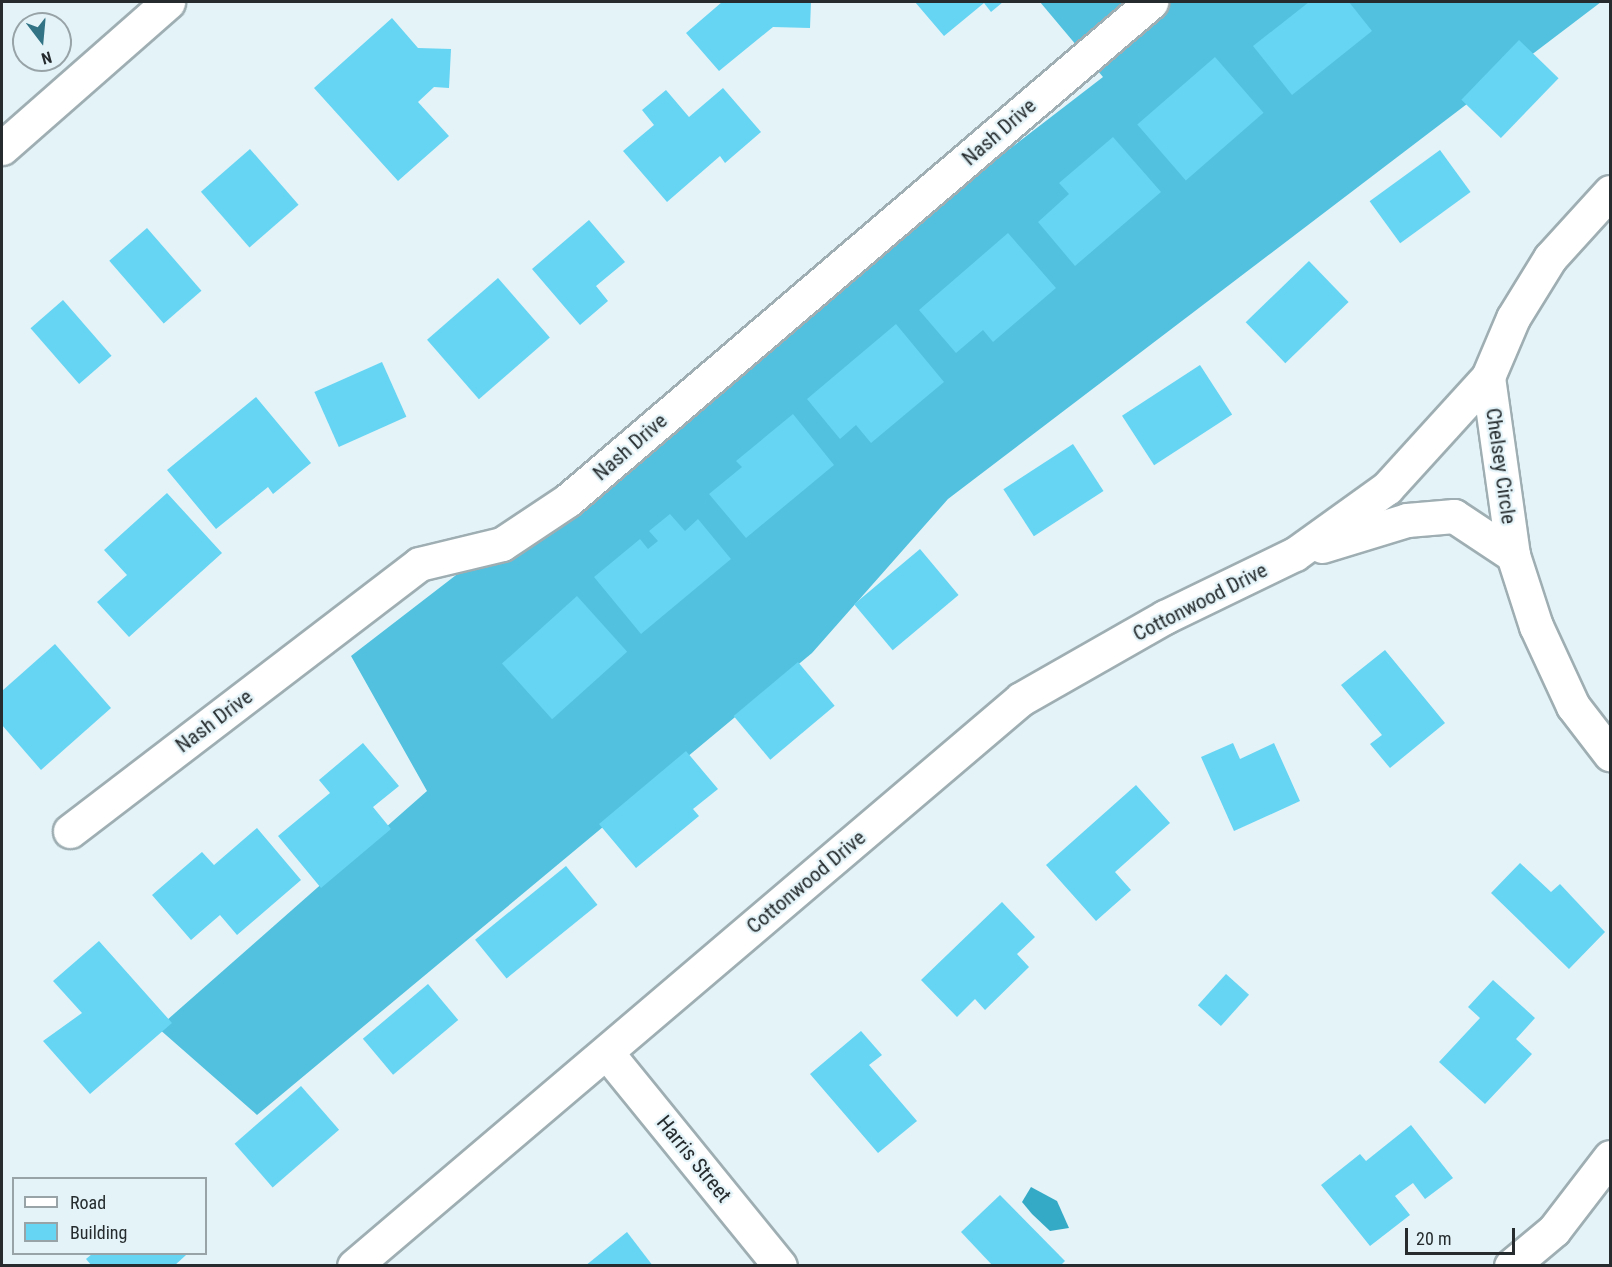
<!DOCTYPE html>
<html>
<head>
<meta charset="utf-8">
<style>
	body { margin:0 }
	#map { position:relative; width:1612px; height:1267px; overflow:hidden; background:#e3f3f8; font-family:"Roboto Condensed",sans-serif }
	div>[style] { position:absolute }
	.forest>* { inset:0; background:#51c1df }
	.water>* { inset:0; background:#35aac7 }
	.building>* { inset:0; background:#66d4f3; transform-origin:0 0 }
	.roads { filter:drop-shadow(2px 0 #9eaeb2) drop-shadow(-2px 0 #9eaeb2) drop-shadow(0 2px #9eaeb2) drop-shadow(0 -2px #9eaeb2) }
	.minor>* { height:33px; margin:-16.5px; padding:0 16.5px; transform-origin:16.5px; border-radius:16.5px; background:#fff }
	.tertiary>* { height:33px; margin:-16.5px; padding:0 16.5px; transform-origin:16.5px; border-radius:16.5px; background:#fff }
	span { translate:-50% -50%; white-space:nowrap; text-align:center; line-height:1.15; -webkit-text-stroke:4.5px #e3f3f8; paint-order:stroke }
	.street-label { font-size:21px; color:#262c2e }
	.frame { position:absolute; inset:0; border:3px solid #262c2e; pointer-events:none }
	.legend { position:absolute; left:12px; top:1177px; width:195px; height:78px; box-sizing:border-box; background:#e3f3f8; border:2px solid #97a3a7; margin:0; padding:8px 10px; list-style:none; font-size:18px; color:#262c2e }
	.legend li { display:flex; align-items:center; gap:12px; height:30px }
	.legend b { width:30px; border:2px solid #97a3a7 }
	.north { position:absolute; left:12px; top:12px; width:60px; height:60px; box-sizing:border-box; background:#e3f3f8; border:2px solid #97a3a7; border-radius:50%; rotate:164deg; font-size:16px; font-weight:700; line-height:24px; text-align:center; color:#262c2e }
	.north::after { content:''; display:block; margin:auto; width:21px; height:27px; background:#327486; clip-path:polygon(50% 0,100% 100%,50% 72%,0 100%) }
	.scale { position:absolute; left:1405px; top:1228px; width:110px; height:27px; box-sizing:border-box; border:3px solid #262c2e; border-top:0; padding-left:8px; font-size:18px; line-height:21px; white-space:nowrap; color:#262c2e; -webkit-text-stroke:4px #e3f3f8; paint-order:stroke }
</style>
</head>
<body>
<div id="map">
	<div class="forest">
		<div style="clip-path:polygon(1040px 2px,1601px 2px,948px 499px,812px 653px,257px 1115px,158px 1028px,427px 791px,351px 656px,1103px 77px)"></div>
	</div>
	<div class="water">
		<div style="clip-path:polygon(1031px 1187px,1057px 1201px,1069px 1228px,1050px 1231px,1032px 1214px,1022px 1202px)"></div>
	</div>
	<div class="building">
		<div style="clip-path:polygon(722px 2px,811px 2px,810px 28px,773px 27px,719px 71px,686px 33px)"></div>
		<div style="clip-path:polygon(915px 2px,1003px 2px,991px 12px,984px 3px,944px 36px)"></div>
		<div style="clip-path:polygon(1309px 2px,1349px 2px,1372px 31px,1292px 95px,1253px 46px)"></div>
		<div style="clip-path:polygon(392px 18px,418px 48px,451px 49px,449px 88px,434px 87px,418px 102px,449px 136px,398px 181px,314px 88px)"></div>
		<div style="left:1519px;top:40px;width:55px;height:83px;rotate:44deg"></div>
		<div style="left:1215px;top:57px;width:74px;height:103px;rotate:49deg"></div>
		<div style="clip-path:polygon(723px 88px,761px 132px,725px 163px,720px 156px,667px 202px,623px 151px,654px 125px,642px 110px,666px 90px,689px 117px)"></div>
		<div style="clip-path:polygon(1113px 137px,1161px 192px,1075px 266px,1038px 222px,1069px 194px,1059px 183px)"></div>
		<div style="left:250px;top:149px;width:74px;height:65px;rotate:49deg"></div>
		<div style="left:1440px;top:150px;width:52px;height:87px;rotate:54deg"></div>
		<div style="clip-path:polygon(589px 220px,625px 262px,596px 286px,608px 301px,580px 325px,532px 269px)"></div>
		<div style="left:147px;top:228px;width:83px;height:50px;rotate:49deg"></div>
		<div style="clip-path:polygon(1008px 233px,1056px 288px,993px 342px,983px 330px,956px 353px,919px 310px)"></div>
		<div style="left:1309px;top:261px;width:57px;height:88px;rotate:46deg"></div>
		<div style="left:498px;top:278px;width:79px;height:94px;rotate:49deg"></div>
		<div style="left:63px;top:300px;width:74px;height:43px;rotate:49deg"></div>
		<div style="clip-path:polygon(896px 324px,944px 382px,871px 443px,856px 425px,840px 439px,807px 399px)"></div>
		<div style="left:382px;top:362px;width:60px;height:74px;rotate:66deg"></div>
		<div style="left:1200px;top:365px;width:59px;height:93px;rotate:57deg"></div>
		<div style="clip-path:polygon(256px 397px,311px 463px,273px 494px,268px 487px,216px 529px,167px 470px)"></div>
		<div style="clip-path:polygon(793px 414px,834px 465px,746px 538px,709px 494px,742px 467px,736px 461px)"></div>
		<div style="left:1073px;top:444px;width:56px;height:83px;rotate:57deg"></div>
		<div style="clip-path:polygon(167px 493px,222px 553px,129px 637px,97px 602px,127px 575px,104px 550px)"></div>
		<div style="clip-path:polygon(670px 514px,685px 531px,698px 519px,731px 559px,641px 634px,594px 577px,640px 539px,648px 549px,658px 541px,649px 531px)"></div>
		<div style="left:920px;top:549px;width:60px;height:86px;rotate:50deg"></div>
		<div style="left:577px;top:596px;width:75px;height:101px;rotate:48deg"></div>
		<div style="clip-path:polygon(55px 644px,111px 708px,41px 770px,2px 725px,2px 691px)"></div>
		<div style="clip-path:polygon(1385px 650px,1445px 723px,1390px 768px,1370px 744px,1382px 735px,1341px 685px)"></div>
		<div style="left:798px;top:662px;width:57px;height:84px;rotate:50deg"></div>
		<div style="clip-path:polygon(363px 743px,399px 786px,373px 807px,391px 829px,321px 888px,278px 836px,330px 793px,319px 780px)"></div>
		<div style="clip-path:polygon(1233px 743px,1240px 759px,1274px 743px,1300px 801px,1234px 831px,1201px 757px)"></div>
		<div style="clip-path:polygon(686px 751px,718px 789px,693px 809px,699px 816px,636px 868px,599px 824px)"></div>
		<div style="clip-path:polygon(1136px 785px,1170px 823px,1115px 872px,1131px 890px,1096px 921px,1046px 865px)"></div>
		<div style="clip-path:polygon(257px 828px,301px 880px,237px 935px,220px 915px,191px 940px,152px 895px,202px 852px,214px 865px)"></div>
		<div style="clip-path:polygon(1520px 863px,1551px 892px,1560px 884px,1605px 932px,1569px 969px,1491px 893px)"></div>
		<div style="left:566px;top:866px;width:50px;height:117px;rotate:51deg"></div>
		<div style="clip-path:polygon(1002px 902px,1035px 937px,1017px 954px,1029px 967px,985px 1010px,975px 999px,957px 1017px,921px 980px)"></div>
		<div style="clip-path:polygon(99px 941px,172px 1023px,90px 1094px,43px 1041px,82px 1013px,53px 981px)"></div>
		<div style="left:1226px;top:974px;width:31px;height:42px;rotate:42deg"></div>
		<div style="clip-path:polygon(1493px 980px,1535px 1018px,1516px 1039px,1532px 1054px,1485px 1104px,1439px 1062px,1480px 1018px,1468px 1007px)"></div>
		<div style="left:428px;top:984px;width:47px;height:85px;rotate:50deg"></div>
		<div style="clip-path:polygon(861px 1031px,882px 1055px,869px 1065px,917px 1121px,878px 1153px,810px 1074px)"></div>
		<div style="left:301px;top:1086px;width:58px;height:88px;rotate:49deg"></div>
		<div style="clip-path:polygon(1411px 1125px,1453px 1178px,1425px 1199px,1413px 1183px,1395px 1196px,1410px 1215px,1370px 1246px,1321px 1185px,1360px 1154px,1366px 1161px)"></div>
		<div style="clip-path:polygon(1000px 1195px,1065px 1261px,1060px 1266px,993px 1266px,961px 1232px)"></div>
		<div style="clip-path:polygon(627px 1232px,653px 1266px,585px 1266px)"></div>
		<div style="clip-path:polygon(92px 1254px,184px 1254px,186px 1255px,174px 1266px,92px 1266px,86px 1259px)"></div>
	</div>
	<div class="roads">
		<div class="minor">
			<div style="left:1610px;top:192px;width:89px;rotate:132.3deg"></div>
			<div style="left:1550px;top:258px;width:70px;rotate:121.7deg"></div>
			<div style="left:1513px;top:318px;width:64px;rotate:113deg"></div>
			<div style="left:1488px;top:377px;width:180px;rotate:82deg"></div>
			<div style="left:1513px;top:555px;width:75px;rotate:72.1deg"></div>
			<div style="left:1536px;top:626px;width:88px;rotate:65.2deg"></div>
			<div style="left:1573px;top:706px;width:61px;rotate:52.4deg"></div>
			<div style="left:1322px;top:546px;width:89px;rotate:-17deg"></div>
			<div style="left:1407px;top:520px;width:47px;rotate:-4.9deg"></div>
			<div style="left:1454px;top:516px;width:71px;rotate:33.5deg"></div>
			<div style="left:70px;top:831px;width:439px;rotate:-37.4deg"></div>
			<div style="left:419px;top:564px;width:85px;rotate:-13.5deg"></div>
			<div style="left:502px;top:544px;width:79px;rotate:-33.7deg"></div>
			<div style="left:568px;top:500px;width:767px;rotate:-40.5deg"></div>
			<div style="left:607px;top:1053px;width:274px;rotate:50.9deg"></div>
			<div style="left:354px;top:1266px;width:875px;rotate:-40.37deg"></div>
			<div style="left:1021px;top:699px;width:166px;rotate:-29.7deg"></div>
			<div style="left:1165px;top:617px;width:144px;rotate:-25.9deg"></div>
			<div style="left:1295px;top:554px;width:113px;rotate:-35.7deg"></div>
			<div style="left:1387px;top:488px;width:150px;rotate:-47.7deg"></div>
			<div style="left:1511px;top:1266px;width:56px;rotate:-39.9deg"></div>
			<div style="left:1554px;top:1230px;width:92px;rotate:-52.5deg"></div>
		</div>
		<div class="tertiary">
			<div style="left:2px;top:148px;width:221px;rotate:-41.3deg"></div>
		</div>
	</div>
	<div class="street-label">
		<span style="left:999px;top:132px;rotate:-41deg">Nash Drive</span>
		<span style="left:630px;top:447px;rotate:-41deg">Nash Drive</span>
		<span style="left:1501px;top:466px;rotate:82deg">Chelsey Circle</span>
		<span style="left:1200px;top:602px;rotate:-27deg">Cottonwood Drive</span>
		<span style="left:214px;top:721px;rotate:-37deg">Nash Drive</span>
		<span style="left:806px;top:882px;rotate:-40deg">Cottonwood Drive</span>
		<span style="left:694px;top:1159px;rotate:51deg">Harris Street</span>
	</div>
	<div class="frame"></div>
	<ul class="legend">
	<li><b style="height:8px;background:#fff"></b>Road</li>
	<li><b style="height:16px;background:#66d4f3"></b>Building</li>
	</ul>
	<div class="north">N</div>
	<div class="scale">20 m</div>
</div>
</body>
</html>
